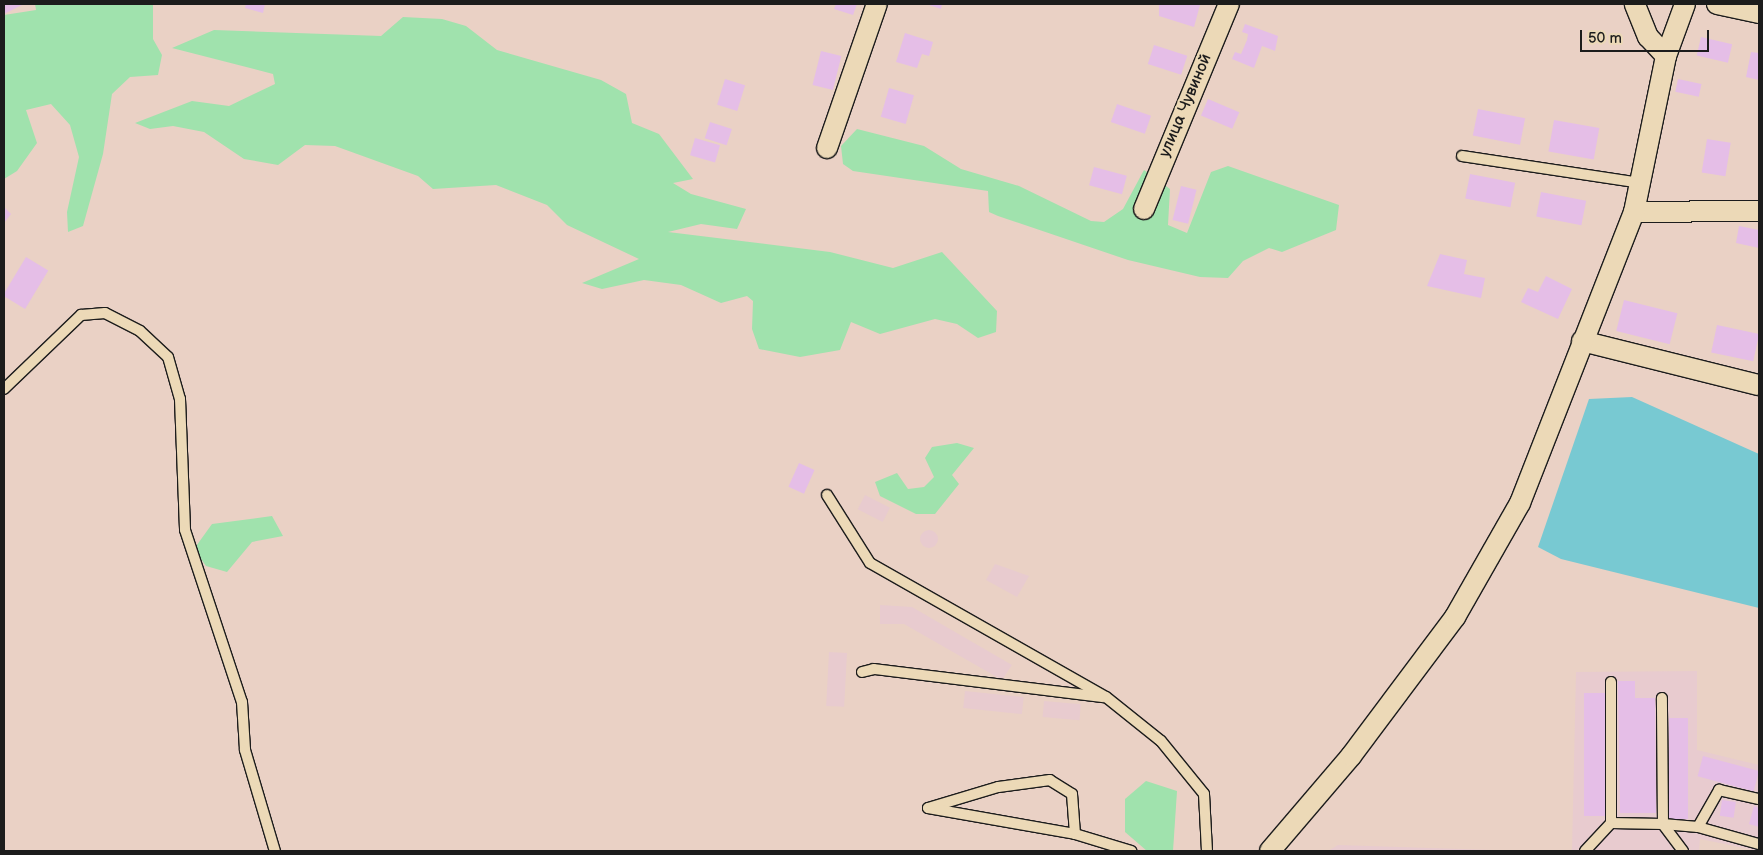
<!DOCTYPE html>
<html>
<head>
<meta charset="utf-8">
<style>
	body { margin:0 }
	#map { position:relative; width:1763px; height:855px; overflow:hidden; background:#ead1c5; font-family:"Balsamiq Sans",sans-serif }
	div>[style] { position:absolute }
	.built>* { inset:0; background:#e8cbcf; transform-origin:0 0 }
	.round { border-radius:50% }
	.green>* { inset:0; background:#a0e2ad }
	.water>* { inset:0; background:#78c9d2 }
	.building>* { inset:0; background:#e5bee7; transform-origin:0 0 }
	.roads { filter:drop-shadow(1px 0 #1c1c1c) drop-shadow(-1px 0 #1c1c1c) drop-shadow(0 1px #1c1c1c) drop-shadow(0 -1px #1c1c1c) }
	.service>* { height:10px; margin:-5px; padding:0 5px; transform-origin:5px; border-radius:5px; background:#ecd9b7 }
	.minor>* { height:20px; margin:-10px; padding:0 10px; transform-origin:10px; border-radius:10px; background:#ecd9b7 }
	span { translate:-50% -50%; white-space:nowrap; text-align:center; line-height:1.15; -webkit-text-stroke:4.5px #ecd9b7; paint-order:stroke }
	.street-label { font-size:16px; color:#1c1c1c }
	.frame { position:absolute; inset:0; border:5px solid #1c1c1c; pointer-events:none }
	.scale { position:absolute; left:1580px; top:30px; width:129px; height:22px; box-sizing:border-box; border:2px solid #1c1c1c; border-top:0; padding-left:6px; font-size:15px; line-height:18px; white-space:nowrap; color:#1c1c1c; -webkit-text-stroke:4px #ecd9b7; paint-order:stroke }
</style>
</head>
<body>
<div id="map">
	<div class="built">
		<div style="left:865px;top:495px;width:28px;height:16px;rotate:27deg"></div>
		<div class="round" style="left:920px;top:530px;width:18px;height:18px"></div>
		<div style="clip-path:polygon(995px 564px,1029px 576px,1017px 597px,986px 580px)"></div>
		<div style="clip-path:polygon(880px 605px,912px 607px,1012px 665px,1002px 680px,904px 624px,880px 624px)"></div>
		<div style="left:829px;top:652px;width:18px;height:54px;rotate:3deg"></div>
		<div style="clip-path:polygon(1697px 671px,1697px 750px,1759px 765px,1759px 851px,1700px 839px,1699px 851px,1572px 851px,1576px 672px)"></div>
		<div style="left:965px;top:691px;width:59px;height:17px;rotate:6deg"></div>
		<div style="left:1044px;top:701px;width:37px;height:16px;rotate:5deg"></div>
		<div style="clip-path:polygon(1338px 845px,1522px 851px,1328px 851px)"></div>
	</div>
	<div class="green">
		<div style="clip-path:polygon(35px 4px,153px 4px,153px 39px,162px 55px,158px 75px,130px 77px,112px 94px,103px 154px,83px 226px,68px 232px,67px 212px,79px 157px,70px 125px,51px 104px,26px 110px,37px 143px,17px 171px,4px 179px,4px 15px,36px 10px)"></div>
		<div style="clip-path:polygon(403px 17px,442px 19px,466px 26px,497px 50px,601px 80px,626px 94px,632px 123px,659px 134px,693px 179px,673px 183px,691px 194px,746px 209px,737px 229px,701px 224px,668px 232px,830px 252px,893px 268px,942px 252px,997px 311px,996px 332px,978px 338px,957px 324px,935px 319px,880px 334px,851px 322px,840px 350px,800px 357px,759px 349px,752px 329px,753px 301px,747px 296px,721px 303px,681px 285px,644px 280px,602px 289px,582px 283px,639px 259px,567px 225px,547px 205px,496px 185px,433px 189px,418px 176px,335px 146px,305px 145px,278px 165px,244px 159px,204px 132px,173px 126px,150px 129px,135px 123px,192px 101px,229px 106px,275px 84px,273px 74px,172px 48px,214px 30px,381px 36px)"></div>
		<div style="clip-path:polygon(857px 129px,924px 146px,961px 169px,1019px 186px,1091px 221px,1104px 222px,1123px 209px,1144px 170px,1170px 189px,1168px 225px,1187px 233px,1211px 172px,1228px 166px,1339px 205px,1336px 230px,1282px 252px,1269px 248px,1243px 261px,1228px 278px,1200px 277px,1128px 260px,998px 216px,989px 212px,988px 191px,853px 171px,843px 164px,841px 146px)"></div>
		<div style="clip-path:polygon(957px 443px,974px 448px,952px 475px,959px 484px,935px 514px,916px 514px,880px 496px,875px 482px,897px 473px,908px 489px,924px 487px,934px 477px,925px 458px,932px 447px)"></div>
		<div style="clip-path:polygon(272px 516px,283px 536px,252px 542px,227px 572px,206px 566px,194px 549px,212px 524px)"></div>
		<div style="clip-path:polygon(1146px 781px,1177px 791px,1173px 851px,1147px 851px,1125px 832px,1125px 799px)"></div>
	</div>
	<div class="water">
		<div style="clip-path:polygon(1632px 397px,1759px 454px,1759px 608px,1561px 559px,1538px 547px,1589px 399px)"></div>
	</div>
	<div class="building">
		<div style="clip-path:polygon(4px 4px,24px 4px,4px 14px)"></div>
		<div style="clip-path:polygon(246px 4px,265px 4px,263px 13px,245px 8px)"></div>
		<div style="clip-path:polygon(836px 4px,857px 4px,853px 15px,834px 9px)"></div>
		<div style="clip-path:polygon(926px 4px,942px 4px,941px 9px)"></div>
		<div style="clip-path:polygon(1159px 4px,1200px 5px,1194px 27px,1159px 16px)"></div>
		<div style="clip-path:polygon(1245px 24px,1278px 36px,1275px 51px,1262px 46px,1254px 68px,1232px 59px,1235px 52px,1241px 54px,1247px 40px,1248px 34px,1242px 32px)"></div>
		<div style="clip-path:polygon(905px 33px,933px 42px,929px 56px,922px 54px,917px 68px,896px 62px)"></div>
		<div style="left:1701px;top:37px;width:32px;height:19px;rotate:13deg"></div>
		<div style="left:1154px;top:45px;width:35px;height:20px;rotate:18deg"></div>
		<div style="left:821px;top:51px;width:21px;height:35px;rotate:14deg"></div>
		<div style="clip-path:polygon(1751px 52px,1759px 53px,1759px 80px,1746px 77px)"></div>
		<div style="left:725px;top:79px;width:21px;height:27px;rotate:17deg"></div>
		<div style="left:1678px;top:79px;width:24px;height:13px;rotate:12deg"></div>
		<div style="left:889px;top:88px;width:26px;height:30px;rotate:16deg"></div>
		<div style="left:1208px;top:99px;width:34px;height:18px;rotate:23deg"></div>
		<div style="left:1117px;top:104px;width:36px;height:19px;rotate:19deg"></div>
		<div style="left:1478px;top:109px;width:48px;height:27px;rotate:11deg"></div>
		<div style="left:1554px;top:120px;width:46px;height:32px;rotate:10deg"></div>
		<div style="left:710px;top:122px;width:23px;height:17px;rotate:18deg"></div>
		<div style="left:695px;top:138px;width:26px;height:18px;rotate:16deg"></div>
		<div style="left:1707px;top:139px;width:24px;height:34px;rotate:9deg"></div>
		<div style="left:1094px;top:167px;width:34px;height:19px;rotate:15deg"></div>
		<div style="left:1470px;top:174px;width:46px;height:25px;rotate:11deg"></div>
		<div style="left:1181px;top:186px;width:16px;height:35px;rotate:14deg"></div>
		<div style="left:1541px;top:192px;width:46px;height:25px;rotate:11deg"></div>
		<div style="clip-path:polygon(4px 207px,11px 214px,4px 223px)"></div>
		<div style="clip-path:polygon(1739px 226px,1759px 230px,1759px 248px,1736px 243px)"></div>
		<div style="clip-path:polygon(1440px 254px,1467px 260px,1464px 274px,1485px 278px,1481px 298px,1427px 286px)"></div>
		<div style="left:26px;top:257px;width:26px;height:45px;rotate:31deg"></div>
		<div style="clip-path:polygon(1546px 276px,1572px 289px,1558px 319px,1521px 302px,1528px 288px,1538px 292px)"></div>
		<div style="left:1624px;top:300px;width:55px;height:32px;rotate:14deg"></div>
		<div style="left:1717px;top:325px;width:43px;height:28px;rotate:12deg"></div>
		<div style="left:799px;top:463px;width:17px;height:26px;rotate:24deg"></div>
		<div style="clip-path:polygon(1618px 681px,1635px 681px,1635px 698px,1655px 698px,1656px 813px,1620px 813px)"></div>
		<div style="left:1584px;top:693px;width:21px;height:123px"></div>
		<div style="left:1669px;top:718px;width:19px;height:101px"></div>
		<div style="left:1703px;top:756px;width:58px;height:21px;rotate:15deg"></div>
		<div style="left:1722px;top:800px;width:14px;height:16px;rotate:8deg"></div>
		<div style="clip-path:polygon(1754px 806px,1759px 808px,1759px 827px,1749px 824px)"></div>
	</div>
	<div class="roads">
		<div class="service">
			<div style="left:1462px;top:156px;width:180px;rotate:8.6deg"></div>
			<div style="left:4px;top:389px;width:107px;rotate:-43.9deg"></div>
			<div style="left:81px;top:315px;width:24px;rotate:-5deg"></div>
			<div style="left:105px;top:313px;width:39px;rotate:27deg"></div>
			<div style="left:140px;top:331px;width:38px;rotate:43deg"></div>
			<div style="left:168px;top:357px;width:44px;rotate:74.1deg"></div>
			<div style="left:180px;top:399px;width:131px;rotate:87.8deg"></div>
			<div style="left:185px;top:530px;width:181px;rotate:71.7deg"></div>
			<div style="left:242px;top:702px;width:48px;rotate:86.4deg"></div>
			<div style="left:245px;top:750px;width:105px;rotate:73.5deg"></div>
			<div style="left:827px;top:495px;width:80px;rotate:57.7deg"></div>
			<div style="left:870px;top:563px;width:271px;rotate:29.6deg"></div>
			<div style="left:1106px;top:697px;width:70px;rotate:38.7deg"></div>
			<div style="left:1161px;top:741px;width:68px;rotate:50.9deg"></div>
			<div style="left:1204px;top:794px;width:57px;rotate:87deg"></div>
			<div style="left:862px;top:672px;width:12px;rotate:-14deg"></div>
			<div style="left:874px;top:669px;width:231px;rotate:7deg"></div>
			<div style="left:1611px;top:823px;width:141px;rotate:-90deg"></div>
			<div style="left:1698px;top:827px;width:43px;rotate:-60.4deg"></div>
			<div style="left:1719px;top:790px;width:41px;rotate:12.7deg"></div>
			<div style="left:1075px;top:834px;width:40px;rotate:-94.3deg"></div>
			<div style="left:1072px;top:794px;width:26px;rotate:-148deg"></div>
			<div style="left:1050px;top:780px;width:52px;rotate:172.3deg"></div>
			<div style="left:998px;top:787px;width:73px;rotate:163.3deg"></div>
			<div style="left:928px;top:808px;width:149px;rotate:10deg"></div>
			<div style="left:1075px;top:834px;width:59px;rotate:16.9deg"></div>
			<div style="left:1585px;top:851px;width:38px;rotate:-47deg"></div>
			<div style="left:1611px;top:823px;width:52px;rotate:1.1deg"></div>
			<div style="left:1663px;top:824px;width:126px;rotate:-90.5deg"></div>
			<div style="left:1683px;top:851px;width:34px;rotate:-127deg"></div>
			<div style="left:1663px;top:824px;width:35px;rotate:5deg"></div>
			<div style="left:1698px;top:827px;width:63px;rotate:15.6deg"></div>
		</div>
		<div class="minor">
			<div style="left:1717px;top:4px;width:43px;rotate:12.1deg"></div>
			<div style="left:1666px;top:56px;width:55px;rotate:-69.9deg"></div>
			<div style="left:827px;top:148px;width:152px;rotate:-70.9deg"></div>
			<div style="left:1144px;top:209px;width:222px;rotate:-67.5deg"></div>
			<div style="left:1634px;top:212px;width:125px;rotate:-0.5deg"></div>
			<div style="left:1582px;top:341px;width:182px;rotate:14deg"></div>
			<div style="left:1270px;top:851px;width:125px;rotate:-49.5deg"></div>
			<div style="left:1351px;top:756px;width:174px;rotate:-53.2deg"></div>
			<div style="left:1455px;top:617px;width:131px;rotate:-60.3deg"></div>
			<div style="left:1520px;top:503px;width:313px;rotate:-68.6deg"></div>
			<div style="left:1634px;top:212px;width:159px;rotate:-78.4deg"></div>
			<div style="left:1666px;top:56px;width:26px;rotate:-133deg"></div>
			<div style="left:1648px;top:37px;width:35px;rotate:-112deg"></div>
		</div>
	</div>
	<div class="street-label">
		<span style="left:1186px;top:106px;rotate:-67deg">улица Чувиной</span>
	</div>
	<div class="frame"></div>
	<div class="scale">50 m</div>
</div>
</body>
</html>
